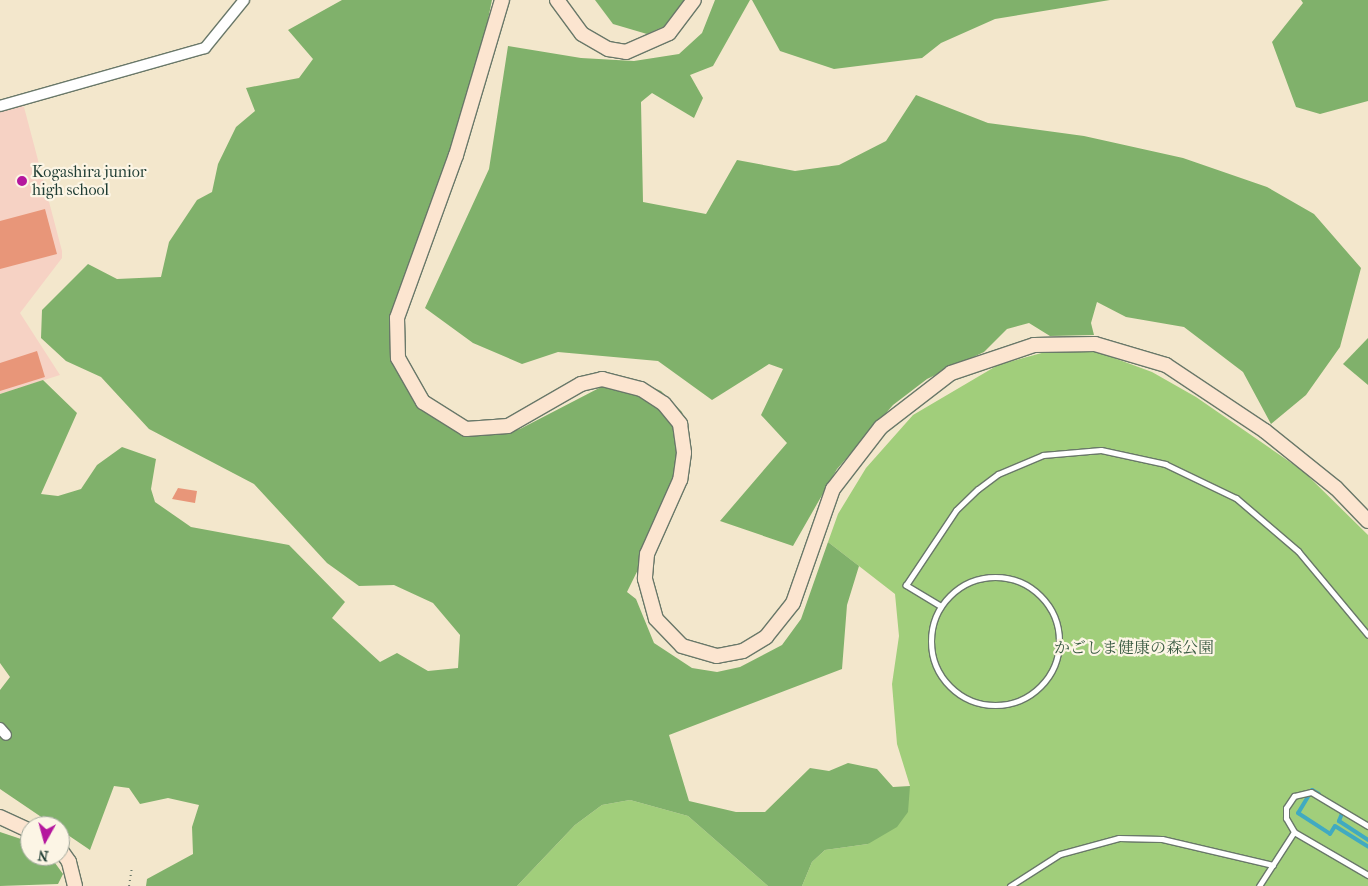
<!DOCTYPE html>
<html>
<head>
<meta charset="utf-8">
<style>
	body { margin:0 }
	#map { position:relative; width:1368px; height:886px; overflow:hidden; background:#f3e7cc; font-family:"IM FELL French Canon","Noto Serif JP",serif }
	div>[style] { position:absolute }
	.built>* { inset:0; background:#f6d2c4 }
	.green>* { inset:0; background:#a1ce7b }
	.forest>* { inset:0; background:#80b16b }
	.stream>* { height:4px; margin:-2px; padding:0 2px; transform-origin:2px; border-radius:2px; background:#41aac1 }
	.building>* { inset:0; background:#e89679 }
	.path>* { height:2px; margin-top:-1px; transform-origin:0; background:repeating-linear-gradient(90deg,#697869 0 1px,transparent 0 5px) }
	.roads { filter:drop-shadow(1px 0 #697869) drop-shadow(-1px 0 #697869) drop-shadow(0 1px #697869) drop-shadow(0 -1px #697869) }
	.lane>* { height:5px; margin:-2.5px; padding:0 2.5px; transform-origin:2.5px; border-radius:2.5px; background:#fff }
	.lane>.ring { margin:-2.5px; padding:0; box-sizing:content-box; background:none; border:5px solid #fff; border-radius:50% }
	.street>* { height:10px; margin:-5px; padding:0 5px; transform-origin:5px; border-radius:5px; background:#fff }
	.secondary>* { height:14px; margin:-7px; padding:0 7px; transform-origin:7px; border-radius:7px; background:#fce5d0 }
	.dots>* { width:14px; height:14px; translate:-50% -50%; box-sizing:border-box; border:2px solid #fcf5e5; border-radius:50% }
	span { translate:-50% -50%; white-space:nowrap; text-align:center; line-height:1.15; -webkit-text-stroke:4.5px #fcf5e5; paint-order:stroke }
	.poi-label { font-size:16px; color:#1f3d34 }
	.left { translate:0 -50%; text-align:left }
	.park-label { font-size:16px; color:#395a42 }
	.north { position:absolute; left:20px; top:816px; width:50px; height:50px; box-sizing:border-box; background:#fcf5e5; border:1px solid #a4ab9e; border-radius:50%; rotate:187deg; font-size:14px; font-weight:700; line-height:20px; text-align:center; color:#1f3d34 }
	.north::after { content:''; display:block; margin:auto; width:18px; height:22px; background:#b5179e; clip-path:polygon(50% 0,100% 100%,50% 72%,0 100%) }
</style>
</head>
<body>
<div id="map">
	<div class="built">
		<div style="clip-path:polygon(20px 105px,24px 107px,62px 251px,62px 258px,20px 313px,60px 375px,0 394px,0 110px)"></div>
	</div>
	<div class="green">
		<div style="clip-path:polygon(1060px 348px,1095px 351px,1152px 372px,1196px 397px,1303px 471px,1368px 535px,1368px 886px,802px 886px,812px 862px,825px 850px,868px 844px,910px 786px,897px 744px,892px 684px,899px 636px,895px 594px,828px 542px,838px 514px,866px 468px,913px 415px,998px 365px)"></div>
		<div style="clip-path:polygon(630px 800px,688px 816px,768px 886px,517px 886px,575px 825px,602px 805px)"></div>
	</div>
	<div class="forest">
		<div style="clip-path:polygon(342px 0,492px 0,457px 171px,404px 313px,405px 364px,429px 414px,462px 434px,490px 435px,520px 429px,603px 386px,637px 381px,661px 391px,682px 412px,689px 435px,685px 474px,627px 592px,636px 599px,654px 643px,692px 668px,717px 672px,740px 667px,782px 645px,801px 619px,828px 542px,859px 566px,847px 605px,842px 669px,669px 735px,689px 801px,736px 812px,765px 812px,810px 768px,829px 771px,848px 763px,877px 769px,893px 787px,910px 786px,908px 812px,897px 827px,868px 844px,825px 850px,812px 862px,802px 886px,768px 886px,688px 816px,630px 800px,602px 805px,575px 825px,517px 886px,146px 886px,147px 879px,193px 854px,192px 827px,199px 805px,168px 798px,140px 804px,129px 788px,114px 786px,90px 850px,0 789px,0 690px,10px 677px,0 663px,0 394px,43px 380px,77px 413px,41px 494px,58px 496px,81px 489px,97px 465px,122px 447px,156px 459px,151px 489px,155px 502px,191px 527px,289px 545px,345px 602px,332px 618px,380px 662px,397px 653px,428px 671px,458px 668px,460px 635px,433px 603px,394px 585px,359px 586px,327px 563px,254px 484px,149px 429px,101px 377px,66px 361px,41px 338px,42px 310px,88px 264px,117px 279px,161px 277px,169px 242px,197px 200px,212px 192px,218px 164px,236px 127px,255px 111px,246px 88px,299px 78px,313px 59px,288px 30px)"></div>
		<div style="clip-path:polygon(595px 0,690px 0,674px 22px,647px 34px,613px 24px)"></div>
		<div style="clip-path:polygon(715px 0,750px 0,713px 66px,690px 75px,703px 98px,694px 118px,652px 93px,641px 102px,643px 202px,706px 214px,737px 160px,795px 171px,839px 165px,886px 141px,916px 95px,988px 123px,1084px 136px,1183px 158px,1267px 187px,1314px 214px,1361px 268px,1340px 347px,1306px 395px,1271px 424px,1243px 372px,1184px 327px,1126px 317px,1097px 302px,1091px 323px,1094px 335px,1050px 336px,1029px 323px,1007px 329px,984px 352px,927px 379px,893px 405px,837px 469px,793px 546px,720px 521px,787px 443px,761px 415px,783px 369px,769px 364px,712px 400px,658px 361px,558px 352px,522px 364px,473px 343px,425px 308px,489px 169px,508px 46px,581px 58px,634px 61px,679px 54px,702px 33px)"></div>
		<div style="clip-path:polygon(752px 0,1110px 0,995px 19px,941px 43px,922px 58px,834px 69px,780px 51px)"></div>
		<div style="clip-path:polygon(1301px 0,1368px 0,1368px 101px,1320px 114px,1296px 107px,1272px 42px,1303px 3px)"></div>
		<div style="clip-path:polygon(1368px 338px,1368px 385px,1343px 364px)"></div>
		<div style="clip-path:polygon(0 832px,30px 842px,30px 856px,50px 856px,63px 874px,58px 884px,0 886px)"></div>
	</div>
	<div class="stream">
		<div style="left:1319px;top:794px;width:8px;rotate:-150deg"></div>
		<div style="left:1312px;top:790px;width:27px;rotate:121deg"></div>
		<div style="left:1298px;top:813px;width:38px;rotate:33deg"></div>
		<div style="left:1330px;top:834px;width:9px;rotate:-58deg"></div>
		<div style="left:1335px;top:826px;width:39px;rotate:32deg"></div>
		<div style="left:1343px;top:811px;width:11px;rotate:112deg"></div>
		<div style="left:1339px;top:821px;width:35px;rotate:33deg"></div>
	</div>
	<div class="building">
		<div style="clip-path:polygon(45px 209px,57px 254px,0 269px,0 221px)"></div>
		<div style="clip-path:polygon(37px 351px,45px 377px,0 391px,0 363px)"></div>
		<div style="clip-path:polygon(178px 488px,197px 491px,195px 503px,172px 499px)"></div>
	</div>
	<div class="path">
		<div style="left:129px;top:886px;width:18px;rotate:-81deg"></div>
	</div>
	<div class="roads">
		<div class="lane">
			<div class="ring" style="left:931px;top:577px;width:123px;height:123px"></div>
			<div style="left:939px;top:605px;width:39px;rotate:-149deg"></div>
			<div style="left:906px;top:585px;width:90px;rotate:-56.3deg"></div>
			<div style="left:956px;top:510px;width:30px;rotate:-44deg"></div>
			<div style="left:978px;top:489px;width:25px;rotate:-37deg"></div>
			<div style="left:998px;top:474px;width:49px;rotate:-22.9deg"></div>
			<div style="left:1043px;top:455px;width:58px;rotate:-4.9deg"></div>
			<div style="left:1101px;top:450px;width:66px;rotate:12.3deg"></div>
			<div style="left:1165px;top:464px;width:79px;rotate:25.6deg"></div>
			<div style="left:1236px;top:498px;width:82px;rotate:40.5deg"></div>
			<div style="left:1298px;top:551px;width:109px;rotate:50.2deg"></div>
			<div style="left:1368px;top:826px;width:66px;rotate:-149.2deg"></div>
			<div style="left:1311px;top:792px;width:17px;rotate:167deg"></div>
			<div style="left:1294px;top:796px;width:14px;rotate:124deg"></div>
			<div style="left:1286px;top:808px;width:10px;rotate:90deg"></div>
			<div style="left:1286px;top:818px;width:16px;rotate:60deg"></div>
			<div style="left:1294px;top:832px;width:86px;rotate:30.2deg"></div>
			<div style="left:1010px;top:886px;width:59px;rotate:-32.6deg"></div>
			<div style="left:1060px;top:854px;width:61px;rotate:-15.2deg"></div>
			<div style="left:1119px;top:838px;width:43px;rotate:1.3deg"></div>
			<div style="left:1162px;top:839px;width:114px;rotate:13.2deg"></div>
			<div style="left:1259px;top:886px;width:64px;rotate:-57.1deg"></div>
		</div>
		<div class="street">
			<div style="left:0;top:106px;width:213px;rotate:-15.8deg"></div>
			<div style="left:205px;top:48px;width:62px;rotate:-50.9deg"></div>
			<div style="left:0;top:728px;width:9px;rotate:49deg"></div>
		</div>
		<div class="secondary">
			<div style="left:502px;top:0;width:162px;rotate:106.5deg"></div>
			<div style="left:456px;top:155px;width:173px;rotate:109.9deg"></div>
			<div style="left:397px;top:318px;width:40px;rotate:88.6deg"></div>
			<div style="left:398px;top:358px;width:51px;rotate:60.4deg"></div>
			<div style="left:423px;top:402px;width:51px;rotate:32.1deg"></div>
			<div style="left:466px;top:429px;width:42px;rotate:-4.1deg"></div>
			<div style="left:508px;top:426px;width:84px;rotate:-29.9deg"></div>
			<div style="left:581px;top:384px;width:22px;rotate:-13deg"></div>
			<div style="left:602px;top:379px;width:40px;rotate:14.4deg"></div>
			<div style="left:641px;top:389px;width:27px;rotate:33deg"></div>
			<div style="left:664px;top:404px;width:26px;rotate:51deg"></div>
			<div style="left:680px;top:424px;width:29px;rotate:82deg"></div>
			<div style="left:684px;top:453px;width:27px;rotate:98deg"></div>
			<div style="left:680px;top:480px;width:81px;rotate:114deg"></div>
			<div style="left:647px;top:554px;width:25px;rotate:95deg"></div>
			<div style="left:645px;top:579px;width:41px;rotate:74.6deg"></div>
			<div style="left:656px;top:619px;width:37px;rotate:46deg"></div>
			<div style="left:682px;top:646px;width:36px;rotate:16deg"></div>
			<div style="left:717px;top:656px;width:26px;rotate:-11deg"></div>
			<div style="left:743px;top:651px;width:27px;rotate:-31deg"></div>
			<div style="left:766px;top:637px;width:43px;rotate:-51.5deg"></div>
			<div style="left:793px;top:603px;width:121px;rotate:-70.7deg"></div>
			<div style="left:833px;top:489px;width:78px;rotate:-52.3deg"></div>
			<div style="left:881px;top:427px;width:88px;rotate:-37.6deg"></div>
			<div style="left:951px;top:373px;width:88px;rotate:-18.6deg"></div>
			<div style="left:1034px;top:345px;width:61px;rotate:-0.9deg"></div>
			<div style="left:1095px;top:344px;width:74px;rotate:16.5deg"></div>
			<div style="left:1166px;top:365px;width:119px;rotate:33.7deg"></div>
			<div style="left:1265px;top:431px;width:91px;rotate:38.8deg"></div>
			<div style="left:1336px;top:488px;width:46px;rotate:45.9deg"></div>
			<div style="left:557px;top:0;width:42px;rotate:53.7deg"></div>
			<div style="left:582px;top:34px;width:30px;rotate:30deg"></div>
			<div style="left:608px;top:49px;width:18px;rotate:9deg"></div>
			<div style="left:626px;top:52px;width:47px;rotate:-23.8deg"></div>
			<div style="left:669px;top:33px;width:41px;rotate:-52.9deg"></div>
			<div style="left:0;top:817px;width:33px;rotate:25deg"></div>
			<div style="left:60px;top:849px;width:16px;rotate:55deg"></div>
			<div style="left:69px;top:862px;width:25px;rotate:76deg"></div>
		</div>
	</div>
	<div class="dots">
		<div style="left:22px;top:181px;background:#b5179e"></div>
	</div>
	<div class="poi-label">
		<span class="left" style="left:32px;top:181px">Kogashira junior<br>high school</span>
	</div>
	<div class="park-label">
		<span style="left:1134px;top:648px">かごしま健康の森公園</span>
	</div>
	<div class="north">N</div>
</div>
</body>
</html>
